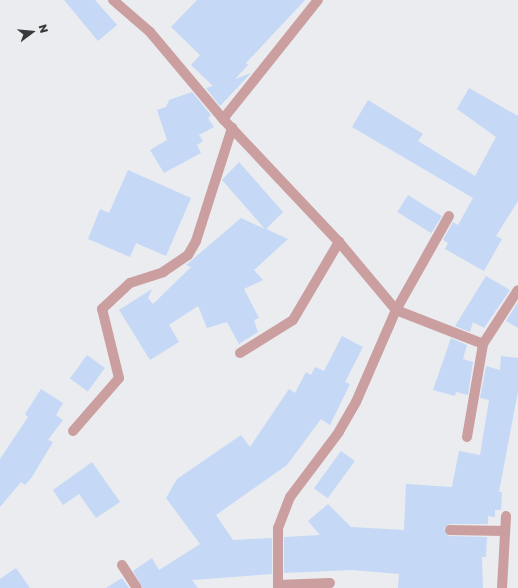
<!DOCTYPE html>
<html>
<head>
<meta charset="utf-8">
<style>
	body { margin:0 }
	#map { position:relative; width:518px; height:588px; overflow:hidden; background:#eaecf0; font-family:"Golos Text",sans-serif }
	div>[style] { position:absolute }
	.building>* { inset:0; background:#c5d8f6; transform-origin:0 0 }
	.street>* { height:10px; margin:-5px; padding:0 5px; transform-origin:5px; border-radius:5px; background:#cb9f9f }
	span { translate:-50% -50%; white-space:nowrap; text-align:center; line-height:1.15; -webkit-text-stroke:3.5px #eaecf0; paint-order:stroke }
	.north { position:absolute; left:12px; top:12px; width:40px; height:40px; -webkit-text-stroke:3px #eaecf0; paint-order:stroke; rotate:74deg; font-size:11px; font-weight:700; line-height:16px; text-align:center; color:#38393a }
	.north::after { content:''; display:block; margin:auto; width:14px; height:18px; background:#38393a; clip-path:polygon(50% 0,100% 100%,50% 72%,0 100%) }
</style>
</head>
<body>
<div id="map">
	<div class="building">
		<div style="clip-path:polygon(64px 0,95px 0,117px 25px,98px 41px)"></div>
		<div style="clip-path:polygon(197px 0,305px 0,246px 63px,248px 65px,235px 79px,251px 73px,220px 106px,206px 88px,213px 86px,191px 65px,200px 55px,171px 27px)"></div>
		<div style="clip-path:polygon(469px 88px,518px 116px,518px 201px,496px 236px,502px 239px,484px 271px,445px 249px,448px 243px,443px 240px,453px 222px,458px 225px,473px 198px,352px 127px,368px 100px,423px 134px,418px 141px,475px 176px,496px 137px,457px 109px)"></div>
		<div style="clip-path:polygon(192px 92px,211px 115px,208px 118px,214px 127px,199px 135px,203px 141px,197px 145px,201px 153px,164px 173px,150px 150px,167px 140px,157px 110px,166px 107px,169px 100px)"></div>
		<div style="clip-path:polygon(239px 162px,283px 212px,266px 229px,288px 239px,254px 270px,263px 280px,244px 289px,259px 318px,254px 320px,258px 332px,239px 344px,227px 322px,207px 328px,198px 306px,169px 325px,179px 342px,150px 360px,119px 310px,152px 289px,148px 298px,153px 304px,191px 267px,186px 265px,241px 218px,265px 229px,222px 180px)"></div>
		<div style="clip-path:polygon(128px 170px,191px 198px,166px 256px,136px 243px,130px 257px,88px 239px,100px 209px,109px 213px)"></div>
		<div style="left:408px;top:195px;width:40px;height:20px;rotate:32deg"></div>
		<div style="clip-path:polygon(486px 276px,510px 290px,484px 328px,473px 322px,470px 332px,455px 326px)"></div>
		<div style="clip-path:polygon(518px 302px,518px 328px,506px 321px)"></div>
		<div style="clip-path:polygon(342px 336px,363px 347px,345px 382px,350px 384px,330px 425px,321px 419px,287px 465px,216px 515px,233px 540px,272px 538px,272px 574px,192px 580px,198px 588px,143px 588px,133px 571px,152px 558px,159px 570px,200px 544px,166px 498px,177px 479px,241px 435px,250px 447px,289px 389px,295px 393px,306px 372px,311px 375px,315px 367px,324px 371px)"></div>
		<div style="clip-path:polygon(451px 338px,467px 345px,463px 359px,473px 362px,468px 395px,456px 392px,455px 396px,433px 390px)"></div>
		<div style="left:87px;top:355px;width:22px;height:29px;rotate:36deg"></div>
		<div style="clip-path:polygon(501px 356px,518px 358px,518px 391px,499px 492px,502px 492px,501px 510px,495px 510px,495px 517px,488px 516px,488px 524px,450px 524px,444px 529px,449px 536px,487px 537px,486px 557px,482px 557px,483px 588px,398px 588px,399px 574px,352px 570px,284px 573px,284px 537px,320px 535px,308px 521px,328px 504px,351px 527px,404px 530px,406px 484px,452px 487px,459px 451px,480px 455px,489px 400px,480px 398px,486px 366px,500px 370px)"></div>
		<div style="clip-path:polygon(41px 389px,63px 403px,56px 415px,63px 420px,48px 440px,53px 442px,32px 477px,25px 485px,21px 482px,0 507px,0 459px,28px 417px,25px 414px)"></div>
		<div style="left:341px;top:451px;width:17px;height:46px;rotate:36deg"></div>
		<div style="clip-path:polygon(92px 462px,120px 502px,96px 518px,79px 494px,63px 505px,53px 490px)"></div>
		<div style="clip-path:polygon(16px 568px,30px 588px,0 588px,0 579px)"></div>
		<div style="clip-path:polygon(122px 578px,129px 588px,106px 588px)"></div>
	</div>
	<div class="street">
		<div style="left:113px;top:0;width:49px;rotate:40.9deg"></div>
		<div style="left:150px;top:32px;width:114px;rotate:50deg"></div>
		<div style="left:223px;top:119px;width:169px;rotate:46.7deg"></div>
		<div style="left:339px;top:242px;width:89px;rotate:50deg"></div>
		<div style="left:396px;top:310px;width:100px;rotate:113.5deg"></div>
		<div style="left:356px;top:402px;width:34px;rotate:120deg"></div>
		<div style="left:339px;top:432px;width:81px;rotate:127deg"></div>
		<div style="left:290px;top:497px;width:33px;rotate:111deg"></div>
		<div style="left:278px;top:528px;width:60px;rotate:90deg"></div>
		<div style="left:223px;top:119px;width:152px;rotate:-51.4deg"></div>
		<div style="left:449px;top:216px;width:108px;rotate:119.4deg"></div>
		<div style="left:396px;top:310px;width:93px;rotate:21.3deg"></div>
		<div style="left:240px;top:353px;width:62px;rotate:-31.9deg"></div>
		<div style="left:293px;top:320px;width:91px;rotate:-59.5deg"></div>
		<div style="left:73px;top:431px;width:70px;rotate:-49deg"></div>
		<div style="left:119px;top:378px;width:71px;rotate:-103.8deg"></div>
		<div style="left:102px;top:309px;width:38px;rotate:-43deg"></div>
		<div style="left:130px;top:283px;width:35px;rotate:-18deg"></div>
		<div style="left:163px;top:272px;width:30px;rotate:-34deg"></div>
		<div style="left:188px;top:255px;width:16px;rotate:-60deg"></div>
		<div style="left:196px;top:241px;width:119px;rotate:-72.3deg"></div>
		<div style="left:467px;top:437px;width:94px;rotate:-80.2deg"></div>
		<div style="left:483px;top:344px;width:64px;rotate:-57.1deg"></div>
		<div style="left:450px;top:530px;width:55px;rotate:1deg"></div>
		<div style="left:122px;top:565px;width:27px;rotate:57deg"></div>
		<div style="left:278px;top:585px;width:52px;rotate:-2.2deg"></div>
		<div style="left:502px;top:588px;width:72px;rotate:-86.8deg"></div>
	</div>
	<div class="north">N</div>
</div>
</body>
</html>
